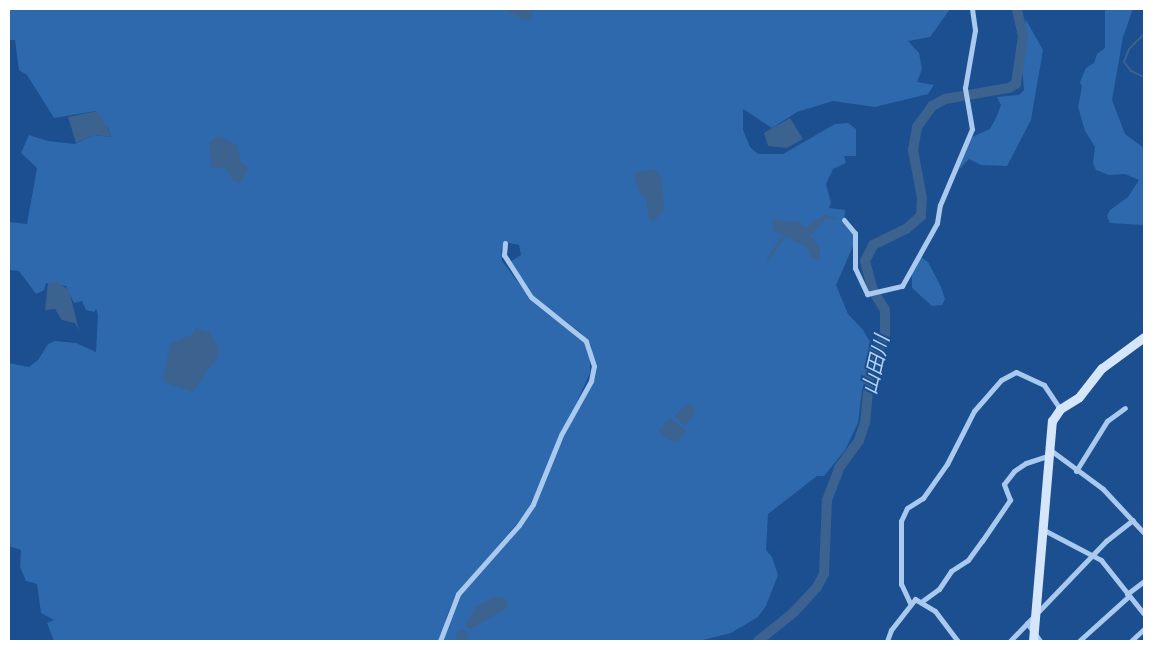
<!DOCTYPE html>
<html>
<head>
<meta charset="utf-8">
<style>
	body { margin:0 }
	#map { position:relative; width:1153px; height:650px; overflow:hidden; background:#1b4f8f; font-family:"Space Grotesk","Noto Sans JP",sans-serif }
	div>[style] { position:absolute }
	.green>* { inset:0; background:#2e69ad }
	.water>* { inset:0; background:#3c6290 }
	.round { border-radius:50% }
	.stream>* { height:2px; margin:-1px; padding:0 1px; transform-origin:1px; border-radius:1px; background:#3c6290 }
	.river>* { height:10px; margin:-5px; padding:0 5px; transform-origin:5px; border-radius:5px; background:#3c6290 }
	.street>* { height:5px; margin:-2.5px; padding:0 2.5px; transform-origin:2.5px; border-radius:2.5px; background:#a9c9ee }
	.secondary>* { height:9px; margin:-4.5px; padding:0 4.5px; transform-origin:4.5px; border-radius:4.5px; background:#d6e6fa }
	span { translate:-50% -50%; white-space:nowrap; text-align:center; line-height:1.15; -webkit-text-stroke:4px #1b4f8f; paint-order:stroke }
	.water-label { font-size:20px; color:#b5d3f5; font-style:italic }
	.frame { position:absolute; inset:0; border:10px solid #fff; pointer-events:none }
</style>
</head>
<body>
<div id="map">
	<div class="green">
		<div style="clip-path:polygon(evenodd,9px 9px,950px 9px,930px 37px,908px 41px,919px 53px,922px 69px,917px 82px,934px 85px,928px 94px,875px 107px,833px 101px,797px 112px,772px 128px,743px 109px,743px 130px,750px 147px,758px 154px,783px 154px,835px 124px,848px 123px,856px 129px,856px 156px,844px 156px,846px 163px,833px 169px,826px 184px,831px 203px,829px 208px,845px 210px,844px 222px,854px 233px,854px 244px,836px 285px,848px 314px,863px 330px,876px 352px,862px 390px,858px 423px,845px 450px,824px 476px,817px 476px,768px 514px,766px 550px,772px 557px,778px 575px,766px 606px,758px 617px,731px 633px,699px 641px,54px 641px,47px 623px,54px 620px,41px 613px,37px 584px,26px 581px,20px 567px,21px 550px,9px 546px,9px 363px,29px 367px,38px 360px,48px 344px,55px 341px,76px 343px,96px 352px,98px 315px,96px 309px,94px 312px,86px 310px,82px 301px,74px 303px,66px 286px,46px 283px,44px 290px,36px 294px,19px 271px,9px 270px,9px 222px,27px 224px,37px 168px,21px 153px,29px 135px,48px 141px,75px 144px,94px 135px,111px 137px,108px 128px,111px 128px,106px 127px,96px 111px,54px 118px,27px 75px,19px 70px,15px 40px,9px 40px,9px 9px,505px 242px,519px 245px,521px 255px,510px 262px,531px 295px,580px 332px,591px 345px,595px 370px,529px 513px,464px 588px,445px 620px,457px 593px,527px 512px,590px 373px,590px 351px,584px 340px,530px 298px,502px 261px,501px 250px,505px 242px)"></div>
		<div style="clip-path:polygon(1105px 9px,1133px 9px,1123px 37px,1112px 100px,1125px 134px,1144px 148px,1143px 225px,1110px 223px,1107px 216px,1110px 210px,1128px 197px,1139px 180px,1125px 174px,1109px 175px,1096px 170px,1093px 163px,1095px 147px,1085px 131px,1078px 107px,1082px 87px,1080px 82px,1086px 68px,1094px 63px,1097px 54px,1105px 48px)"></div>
		<div style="clip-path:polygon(1026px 20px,1043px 50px,1031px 120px,1007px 166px,981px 165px,969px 159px,959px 170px,970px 138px,990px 129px,997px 116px,1001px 105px,997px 97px,1019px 95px,1024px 90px,1020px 46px)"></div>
		<div style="clip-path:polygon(921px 257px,928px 262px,941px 287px,945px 299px,942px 305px,932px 306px,912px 288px,912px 271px)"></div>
	</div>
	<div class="water">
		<div style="clip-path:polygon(504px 9px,535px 9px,530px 19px,524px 20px)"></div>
		<div style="clip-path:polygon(97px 111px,106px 126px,112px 128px,108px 129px,111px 137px,94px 135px,76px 143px,68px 117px)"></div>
		<div style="clip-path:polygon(790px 118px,803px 139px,787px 148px,768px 146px,764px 133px)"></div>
		<div style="clip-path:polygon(218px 136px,237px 145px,241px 162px,249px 168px,240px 184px,233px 181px,227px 169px,211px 167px,209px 143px)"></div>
		<div style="clip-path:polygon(654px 169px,662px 179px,664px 211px,653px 221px,648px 216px,647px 202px,637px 188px,634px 173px)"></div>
		<div style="clip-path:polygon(825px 214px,839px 219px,827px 218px,810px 236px,820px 248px,819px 261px,811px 257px,806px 247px,786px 237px,768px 260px,766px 259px,783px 235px,773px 231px,772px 220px,800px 222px,805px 228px)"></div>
		<div style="clip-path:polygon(57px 282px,69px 290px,79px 331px,75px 323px,62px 320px,55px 309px,45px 310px,48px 283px)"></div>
		<div style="clip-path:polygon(196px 328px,209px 332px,219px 347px,218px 357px,192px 392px,164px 382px,163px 378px,170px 344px,191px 335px)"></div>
		<div style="clip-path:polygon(688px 403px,693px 405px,695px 413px,685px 426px,674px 416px)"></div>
		<div style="clip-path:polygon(670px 418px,687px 431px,676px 442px,665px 438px,659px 430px)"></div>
		<div style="clip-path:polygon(495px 597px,506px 599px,508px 607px,471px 629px,465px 626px,476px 607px)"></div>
		<div class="round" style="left:456px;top:630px;width:12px;height:12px"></div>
	</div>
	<div class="stream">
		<div style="left:1144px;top:34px;width:21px;rotate:135deg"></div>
		<div style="left:1129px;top:49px;width:14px;rotate:111deg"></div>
		<div style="left:1124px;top:62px;width:11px;rotate:52deg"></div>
		<div style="left:1131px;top:71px;width:14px;rotate:25deg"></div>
	</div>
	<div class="river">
		<div style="left:758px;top:641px;width:45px;rotate:-38.7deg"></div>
		<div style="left:793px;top:613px;width:35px;rotate:-47deg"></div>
		<div style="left:817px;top:587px;width:15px;rotate:-62deg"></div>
		<div style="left:824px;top:574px;width:74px;rotate:-87.7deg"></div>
		<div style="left:827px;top:500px;width:34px;rotate:-69deg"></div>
		<div style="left:839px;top:468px;width:34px;rotate:-54deg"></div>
		<div style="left:859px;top:440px;width:18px;rotate:-71deg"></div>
		<div style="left:865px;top:423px;width:51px;rotate:-84.4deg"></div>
		<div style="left:870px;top:372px;width:41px;rotate:-68.5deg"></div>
		<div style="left:885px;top:334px;width:24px;rotate:-90deg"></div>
		<div style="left:885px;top:310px;width:22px;rotate:-122deg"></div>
		<div style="left:873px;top:291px;width:31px;rotate:-105deg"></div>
		<div style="left:865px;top:261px;width:18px;rotate:-63deg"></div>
		<div style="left:873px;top:245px;width:37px;rotate:-26deg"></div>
		<div style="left:906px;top:229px;width:20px;rotate:-41deg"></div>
		<div style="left:921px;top:216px;width:18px;rotate:-87deg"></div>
		<div style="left:922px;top:198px;width:49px;rotate:-100.6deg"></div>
		<div style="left:913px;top:150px;width:23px;rotate:-80deg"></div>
		<div style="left:917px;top:127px;width:26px;rotate:-54deg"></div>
		<div style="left:932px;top:106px;width:15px;rotate:-28deg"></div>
		<div style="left:945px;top:99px;width:65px;rotate:-9.8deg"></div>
		<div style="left:1009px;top:88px;width:8px;rotate:-30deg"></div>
		<div style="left:1016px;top:84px;width:49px;rotate:-81.7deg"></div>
		<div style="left:1023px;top:36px;width:28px;rotate:-103deg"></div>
	</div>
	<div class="street">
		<div style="left:844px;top:220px;width:17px;rotate:50deg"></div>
		<div style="left:855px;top:233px;width:35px;rotate:90deg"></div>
		<div style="left:855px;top:268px;width:29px;rotate:65deg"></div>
		<div style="left:867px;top:294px;width:36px;rotate:-13deg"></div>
		<div style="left:902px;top:286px;width:72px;rotate:-60.9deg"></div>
		<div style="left:937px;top:223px;width:18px;rotate:-81deg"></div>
		<div style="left:940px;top:205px;width:82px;rotate:-67.2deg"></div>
		<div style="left:972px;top:129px;width:42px;rotate:-99.7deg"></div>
		<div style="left:965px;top:88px;width:59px;rotate:-80.2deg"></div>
		<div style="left:975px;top:30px;width:21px;rotate:-98deg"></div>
		<div style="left:1049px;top:449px;width:67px;rotate:36.5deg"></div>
		<div style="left:1103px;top:489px;width:60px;rotate:47deg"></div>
		<div style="left:1076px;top:471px;width:59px;rotate:-58.2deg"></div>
		<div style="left:1107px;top:421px;width:22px;rotate:-36deg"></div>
		<div style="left:1042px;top:529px;width:67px;rotate:27.7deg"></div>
		<div style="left:1101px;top:560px;width:69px;rotate:51.5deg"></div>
		<div style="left:1127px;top:594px;width:21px;rotate:-37deg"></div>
		<div style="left:921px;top:602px;width:22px;rotate:-36deg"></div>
		<div style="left:939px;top:589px;width:22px;rotate:-56deg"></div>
		<div style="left:951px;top:571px;width:20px;rotate:-33deg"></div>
		<div style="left:968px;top:560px;width:24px;rotate:-54deg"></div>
		<div style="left:982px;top:541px;width:50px;rotate:-55.7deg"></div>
		<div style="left:1010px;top:500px;width:17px;rotate:-111deg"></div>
		<div style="left:1004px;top:484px;width:16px;rotate:-52deg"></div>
		<div style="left:1014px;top:471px;width:14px;rotate:-34deg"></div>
		<div style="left:1026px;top:463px;width:22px;rotate:-18deg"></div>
		<div style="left:910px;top:603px;width:21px;rotate:-115deg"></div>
		<div style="left:901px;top:584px;width:63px;rotate:-90deg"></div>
		<div style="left:901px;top:521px;width:14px;rotate:-65deg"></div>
		<div style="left:907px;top:508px;width:19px;rotate:-32deg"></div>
		<div style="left:923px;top:498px;width:42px;rotate:-54.8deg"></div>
		<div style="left:947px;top:464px;width:59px;rotate:-63deg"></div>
		<div style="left:974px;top:411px;width:41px;rotate:-48.9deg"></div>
		<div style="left:1001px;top:380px;width:17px;rotate:-28deg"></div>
		<div style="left:1016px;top:372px;width:31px;rotate:25deg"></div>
		<div style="left:1044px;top:385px;width:29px;rotate:56deg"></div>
		<div style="left:1027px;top:623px;width:22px;rotate:54deg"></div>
		<div style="left:440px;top:641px;width:50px;rotate:-69deg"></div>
		<div style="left:458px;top:594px;width:92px;rotate:-48.5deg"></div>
		<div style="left:519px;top:525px;width:25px;rotate:-56deg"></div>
		<div style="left:533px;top:504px;width:74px;rotate:-67.9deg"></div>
		<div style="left:561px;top:435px;width:62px;rotate:-60.9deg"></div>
		<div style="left:591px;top:381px;width:15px;rotate:-79deg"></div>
		<div style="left:594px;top:366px;width:26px;rotate:-108deg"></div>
		<div style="left:586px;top:341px;width:70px;rotate:-141.3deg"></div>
		<div style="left:531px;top:297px;width:50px;rotate:-122.7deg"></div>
		<div style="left:504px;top:255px;width:12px;rotate:-85deg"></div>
		<div style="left:887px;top:641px;width:12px;rotate:-70deg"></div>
		<div style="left:891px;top:630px;width:39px;rotate:-52deg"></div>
		<div style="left:915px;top:599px;width:23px;rotate:31deg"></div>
		<div style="left:935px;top:611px;width:38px;rotate:53deg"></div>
		<div style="left:1010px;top:641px;width:139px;rotate:-46.2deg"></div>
		<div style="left:1106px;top:541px;width:34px;rotate:-38deg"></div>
		<div style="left:1079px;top:641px;width:67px;rotate:-42deg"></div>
		<div style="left:1131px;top:641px;width:18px;rotate:-43deg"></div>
	</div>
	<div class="secondary">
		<div style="left:1033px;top:641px;width:221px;rotate:-85.1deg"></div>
		<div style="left:1052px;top:421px;width:14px;rotate:-56deg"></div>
		<div style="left:1060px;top:409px;width:22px;rotate:-32deg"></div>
		<div style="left:1079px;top:397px;width:37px;rotate:-52deg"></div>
		<div style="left:1102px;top:368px;width:52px;rotate:-36.4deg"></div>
	</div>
	<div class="water-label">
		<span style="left:876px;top:365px;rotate:-77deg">山田川</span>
	</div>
	<div class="frame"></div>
</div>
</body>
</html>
